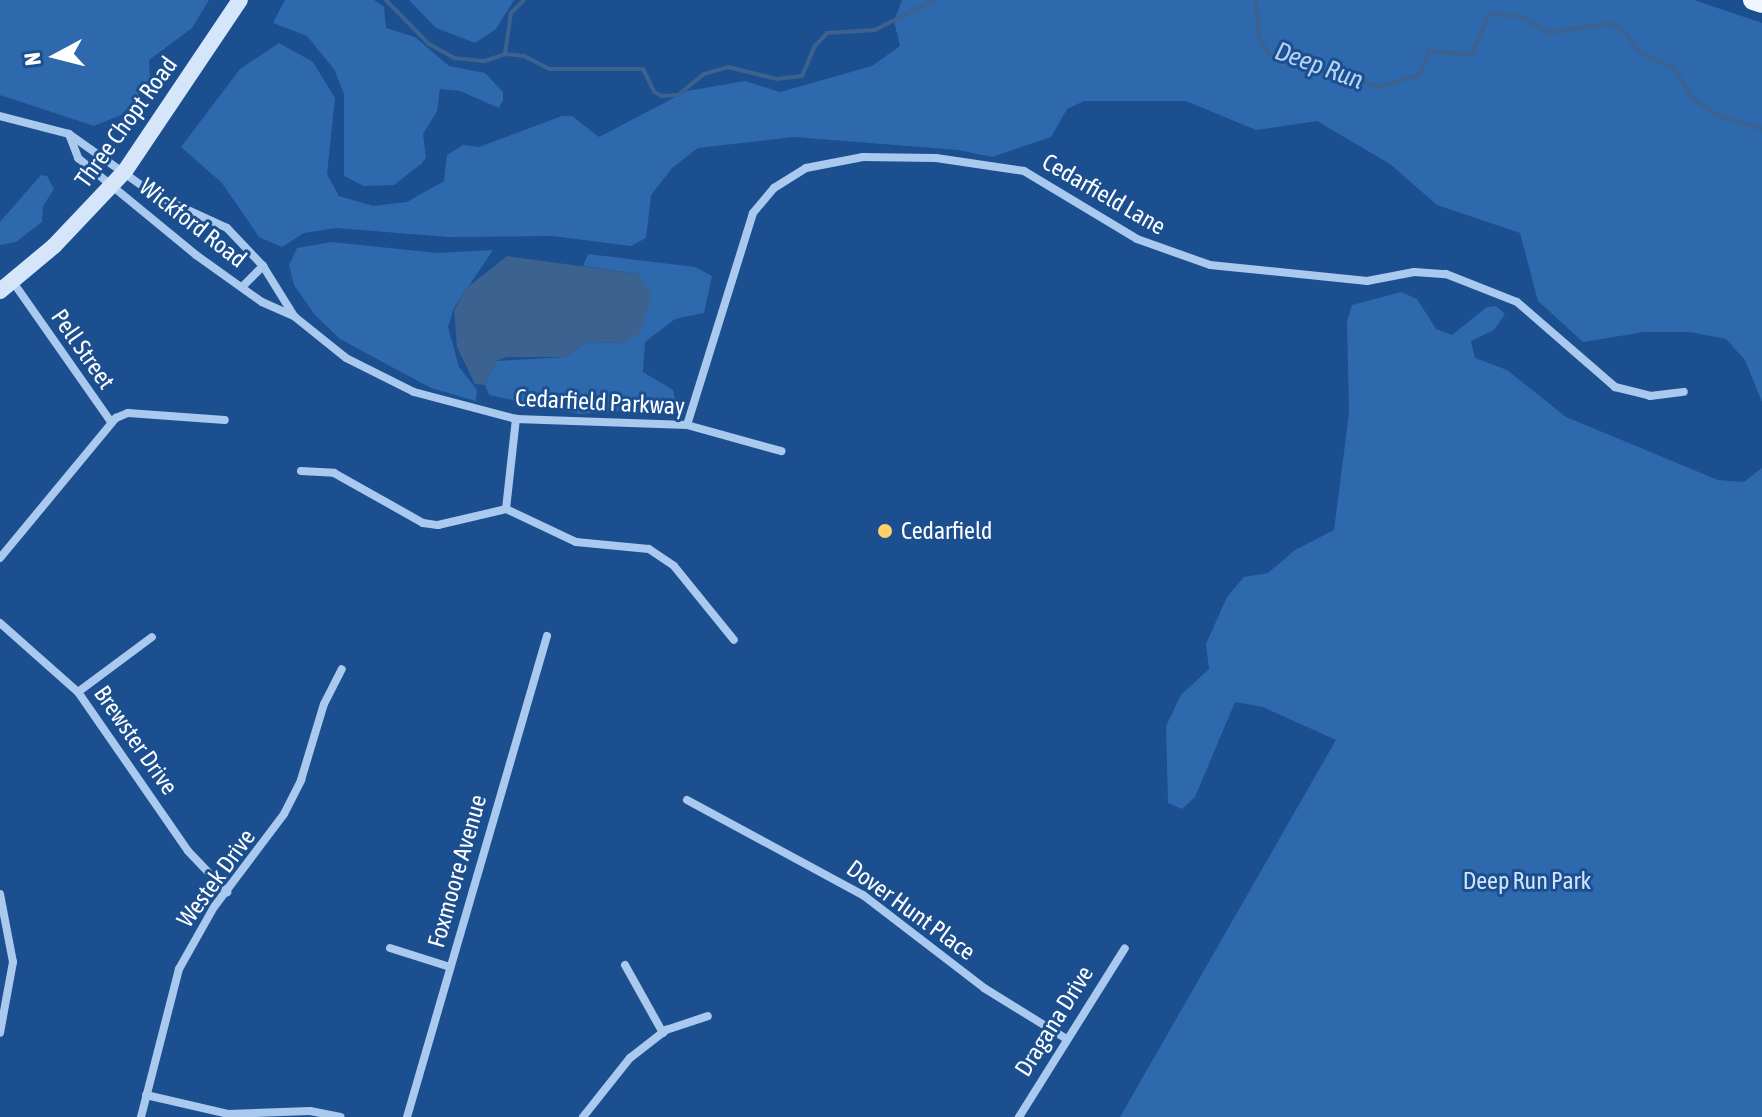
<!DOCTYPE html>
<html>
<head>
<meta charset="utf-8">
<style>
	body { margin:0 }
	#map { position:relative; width:1762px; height:1117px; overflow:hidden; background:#1b4f8f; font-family:"Asap Condensed",sans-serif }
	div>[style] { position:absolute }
	.green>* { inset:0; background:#2e69ad }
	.water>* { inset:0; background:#3c6290 }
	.stream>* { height:4px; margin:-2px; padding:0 2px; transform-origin:2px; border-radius:2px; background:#3c6290 }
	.street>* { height:8px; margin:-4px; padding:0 4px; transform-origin:4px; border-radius:4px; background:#a9c9ee }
	.secondary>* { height:16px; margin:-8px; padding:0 8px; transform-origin:8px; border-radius:8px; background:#d6e6fa }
	.primary>* { height:20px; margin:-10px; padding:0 10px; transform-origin:10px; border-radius:10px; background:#f0f6ff }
	.dots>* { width:22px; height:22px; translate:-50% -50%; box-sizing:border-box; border:4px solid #1b4f8f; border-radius:50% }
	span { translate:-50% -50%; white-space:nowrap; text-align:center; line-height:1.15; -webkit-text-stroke:6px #1b4f8f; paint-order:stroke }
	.street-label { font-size:24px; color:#fff }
	.poi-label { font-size:24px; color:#fff }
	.left { translate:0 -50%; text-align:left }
	.park-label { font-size:24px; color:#cfe3fa }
	.water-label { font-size:26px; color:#b5d3f5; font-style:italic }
	.north { position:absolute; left:16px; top:16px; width:80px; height:80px; -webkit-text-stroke:6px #1b4f8f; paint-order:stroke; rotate:263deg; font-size:22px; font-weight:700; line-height:32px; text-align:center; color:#fff }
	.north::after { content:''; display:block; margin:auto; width:28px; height:36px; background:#fff; clip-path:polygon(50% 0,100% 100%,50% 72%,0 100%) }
</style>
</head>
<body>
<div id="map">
	<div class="green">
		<div style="clip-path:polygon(0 0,209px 0,192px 28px,149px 60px,150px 77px,137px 98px,121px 115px,94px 126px,0 95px)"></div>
		<div style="clip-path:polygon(285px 0,374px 0,384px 7px,386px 28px,415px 37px,449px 66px,485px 73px,503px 92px,503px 100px,499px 108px,460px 91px,440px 89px,437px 111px,423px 134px,426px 158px,421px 164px,394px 185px,364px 186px,344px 176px,344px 94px,334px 69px,307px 36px,273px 23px)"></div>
		<div style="clip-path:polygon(409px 0,514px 0,496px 29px,475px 43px,436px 28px)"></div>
		<div style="clip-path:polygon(902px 0,1694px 0,1762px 23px,1762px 402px,1745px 360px,1726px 339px,1690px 332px,1644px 332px,1583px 342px,1538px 301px,1520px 233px,1437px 205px,1390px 164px,1317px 121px,1256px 130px,1186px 101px,1084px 101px,1067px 109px,1051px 137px,992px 157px,958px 150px,794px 137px,698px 148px,672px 168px,651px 195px,646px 238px,631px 246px,552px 236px,448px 237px,336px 228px,304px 233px,282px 247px,259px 237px,222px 183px,181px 147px,240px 69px,279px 43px,313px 62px,335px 98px,327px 174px,339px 196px,373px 206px,407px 202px,444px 181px,447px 155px,463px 145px,479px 147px,562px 116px,572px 116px,599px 137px,687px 91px,745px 81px,780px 92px,872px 66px,900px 46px,894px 21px)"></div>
		<div style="clip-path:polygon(41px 175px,47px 176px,54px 189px,43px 206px,42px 222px,16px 242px,0 245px,0 222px)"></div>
		<div style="clip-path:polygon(332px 242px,437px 253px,493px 250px,454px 308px,448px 327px,459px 367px,477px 390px,476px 401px,431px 388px,340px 339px,315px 315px,294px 285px,289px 265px,297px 248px)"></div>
		<div style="clip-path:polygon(588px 254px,695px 267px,712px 276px,704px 313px,675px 319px,645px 342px,643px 372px,673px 390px,677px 407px,580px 414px,489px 395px,485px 385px,496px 361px,566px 357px,588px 342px,624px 343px,638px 274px,583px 266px)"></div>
		<div style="clip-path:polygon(1401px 292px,1417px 299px,1436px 329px,1452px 335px,1487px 307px,1496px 306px,1505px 314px,1494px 330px,1471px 341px,1475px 358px,1507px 370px,1566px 417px,1718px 480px,1744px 482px,1762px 468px,1762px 1117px,1120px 1117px,1336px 740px,1263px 707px,1235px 702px,1195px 797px,1182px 809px,1168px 803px,1166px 726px,1181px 695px,1209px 669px,1206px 644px,1227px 597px,1244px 577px,1268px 573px,1295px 550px,1334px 530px,1349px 413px,1347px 321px,1352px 305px)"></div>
	</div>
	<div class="water">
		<div style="clip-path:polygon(507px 256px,638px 274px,652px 295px,640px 333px,624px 343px,588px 342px,566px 357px,507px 357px,496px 361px,485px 385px,475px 384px,457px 347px,454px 310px,468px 287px)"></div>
	</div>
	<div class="stream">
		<div style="left:386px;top:0;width:62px;rotate:45.7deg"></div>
		<div style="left:429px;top:44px;width:29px;rotate:29deg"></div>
		<div style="left:454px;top:58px;width:31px;rotate:6deg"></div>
		<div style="left:485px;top:61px;width:21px;rotate:-19deg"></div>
		<div style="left:505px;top:54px;width:19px;rotate:6deg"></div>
		<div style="left:524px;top:56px;width:28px;rotate:27deg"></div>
		<div style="left:549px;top:69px;width:94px"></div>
		<div style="left:643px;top:69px;width:25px;rotate:64deg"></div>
		<div style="left:654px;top:92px;width:9px;rotate:27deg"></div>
		<div style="left:662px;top:96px;width:16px;rotate:-4deg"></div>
		<div style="left:678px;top:95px;width:33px;rotate:-39deg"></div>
		<div style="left:704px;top:74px;width:25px;rotate:-16deg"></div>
		<div style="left:728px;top:67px;width:50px;rotate:13.8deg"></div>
		<div style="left:777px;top:79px;width:25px;rotate:-7deg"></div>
		<div style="left:802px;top:76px;width:33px;rotate:-67deg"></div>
		<div style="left:815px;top:46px;width:18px;rotate:-47deg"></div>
		<div style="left:827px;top:33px;width:48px;rotate:-3.6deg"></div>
		<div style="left:875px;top:30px;width:66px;rotate:-27deg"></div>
		<div style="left:1256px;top:0;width:39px;rotate:86deg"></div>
		<div style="left:1259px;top:39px;width:18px;rotate:56deg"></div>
		<div style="left:1269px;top:54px;width:114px;rotate:16.8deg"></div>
		<div style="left:1378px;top:87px;width:43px;rotate:-16.3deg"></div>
		<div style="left:1419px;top:75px;width:26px;rotate:-67deg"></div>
		<div style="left:1429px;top:51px;width:43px;rotate:5.3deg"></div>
		<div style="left:1472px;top:55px;width:44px;rotate:-67.5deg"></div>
		<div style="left:1489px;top:14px;width:31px;rotate:4deg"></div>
		<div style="left:1520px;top:16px;width:34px;rotate:30deg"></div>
		<div style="left:1549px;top:33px;width:61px;rotate:-9.5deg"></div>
		<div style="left:1609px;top:23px;width:17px;rotate:28deg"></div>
		<div style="left:1624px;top:31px;width:27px;rotate:54deg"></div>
		<div style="left:1640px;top:53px;width:36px;rotate:24deg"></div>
		<div style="left:1673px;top:68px;width:37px;rotate:56deg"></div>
		<div style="left:1694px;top:99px;width:27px;rotate:36deg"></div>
		<div style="left:1716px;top:115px;width:48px;rotate:16.9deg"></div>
		<div style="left:505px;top:54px;width:41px;rotate:-81.7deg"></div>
		<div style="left:511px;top:13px;width:18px;rotate:-45deg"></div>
	</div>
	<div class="street">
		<div style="left:0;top:116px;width:71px;rotate:14.6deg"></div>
		<div style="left:69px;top:134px;width:105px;rotate:35.3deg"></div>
		<div style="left:155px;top:195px;width:79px;rotate:24.6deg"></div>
		<div style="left:227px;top:228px;width:52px;rotate:46.5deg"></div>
		<div style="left:263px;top:266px;width:59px;rotate:58.2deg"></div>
		<div style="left:69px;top:134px;width:26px;rotate:69deg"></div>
		<div style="left:78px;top:158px;width:153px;rotate:39.4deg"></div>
		<div style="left:196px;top:255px;width:81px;rotate:35.5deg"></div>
		<div style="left:262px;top:302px;width:36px;rotate:24deg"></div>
		<div style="left:295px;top:317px;width:65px;rotate:38.8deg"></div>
		<div style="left:346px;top:358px;width:76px;rotate:26.6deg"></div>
		<div style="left:414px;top:392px;width:106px;rotate:14.8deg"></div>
		<div style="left:516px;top:419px;width:171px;rotate:2deg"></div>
		<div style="left:687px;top:425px;width:98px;rotate:15.5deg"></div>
		<div style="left:13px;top:282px;width:171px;rotate:55deg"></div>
		<div style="left:242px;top:287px;width:30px;rotate:-45deg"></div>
		<div style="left:687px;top:425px;width:222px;rotate:-72.7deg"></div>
		<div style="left:753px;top:213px;width:33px;rotate:-50deg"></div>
		<div style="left:774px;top:188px;width:38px;rotate:-32deg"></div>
		<div style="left:806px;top:168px;width:58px;rotate:-10.9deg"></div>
		<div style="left:863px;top:157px;width:73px;rotate:0.8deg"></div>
		<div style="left:936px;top:158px;width:89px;rotate:8.4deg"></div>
		<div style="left:1024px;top:171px;width:132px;rotate:31deg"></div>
		<div style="left:1137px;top:239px;width:77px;rotate:19.6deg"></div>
		<div style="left:1210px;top:265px;width:158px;rotate:5.8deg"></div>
		<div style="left:1367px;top:281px;width:48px;rotate:-10.8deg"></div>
		<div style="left:1414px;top:272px;width:32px;rotate:4deg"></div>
		<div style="left:1446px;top:274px;width:76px;rotate:21.5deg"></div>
		<div style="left:1517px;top:302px;width:130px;rotate:40.9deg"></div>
		<div style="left:1615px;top:387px;width:36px;rotate:14deg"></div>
		<div style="left:1650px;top:396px;width:34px;rotate:-7deg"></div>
		<div style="left:301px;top:471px;width:33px;rotate:3deg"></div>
		<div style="left:334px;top:473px;width:102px;rotate:29.3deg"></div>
		<div style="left:423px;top:523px;width:15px;rotate:8deg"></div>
		<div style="left:438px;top:525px;width:70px;rotate:-13.2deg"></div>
		<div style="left:506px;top:509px;width:77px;rotate:25.2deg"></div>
		<div style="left:576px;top:542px;width:73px;rotate:5.5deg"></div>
		<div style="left:649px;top:549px;width:30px;rotate:34deg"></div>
		<div style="left:674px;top:566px;width:95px;rotate:51deg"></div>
		<div style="left:506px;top:509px;width:91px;rotate:-83.7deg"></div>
		<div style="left:0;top:558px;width:182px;rotate:-50.4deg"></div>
		<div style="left:116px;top:418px;width:13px;rotate:-23deg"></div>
		<div style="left:128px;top:413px;width:97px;rotate:4.1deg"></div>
		<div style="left:0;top:623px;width:104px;rotate:41.5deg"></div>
		<div style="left:78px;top:692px;width:193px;rotate:55.3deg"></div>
		<div style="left:188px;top:851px;width:57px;rotate:46.4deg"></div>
		<div style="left:78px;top:692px;width:92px;rotate:-36.6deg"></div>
		<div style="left:687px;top:800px;width:200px;rotate:28.4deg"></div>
		<div style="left:863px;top:895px;width:153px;rotate:37.5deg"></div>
		<div style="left:984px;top:988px;width:95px;rotate:31.7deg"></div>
		<div style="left:0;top:894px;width:69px;rotate:79.2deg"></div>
		<div style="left:13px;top:962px;width:72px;rotate:100.4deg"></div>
		<div style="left:390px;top:948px;width:63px;rotate:17.6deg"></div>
		<div style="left:625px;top:965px;width:78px;rotate:60.8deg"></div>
		<div style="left:146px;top:1095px;width:84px;rotate:13deg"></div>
		<div style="left:228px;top:1114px;width:82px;rotate:-2.1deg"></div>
		<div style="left:310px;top:1111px;width:31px;rotate:11deg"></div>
		<div style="left:141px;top:1117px;width:153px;rotate:-75.6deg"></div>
		<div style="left:179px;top:969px;width:71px;rotate:-60.6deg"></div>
		<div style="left:214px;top:907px;width:116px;rotate:-53deg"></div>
		<div style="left:284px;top:814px;width:38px;rotate:-63deg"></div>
		<div style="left:301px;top:780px;width:79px;rotate:-73.2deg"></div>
		<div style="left:324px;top:704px;width:39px;rotate:-63deg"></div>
		<div style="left:407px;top:1117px;width:501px;rotate:-73.77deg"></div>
		<div style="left:583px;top:1117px;width:75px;rotate:-51.5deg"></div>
		<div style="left:630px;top:1058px;width:46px;rotate:-37.9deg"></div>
		<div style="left:666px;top:1030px;width:44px;rotate:-18.4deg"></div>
		<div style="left:1019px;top:1117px;width:199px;rotate:-57.9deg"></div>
	</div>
	<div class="secondary">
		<div style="left:0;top:291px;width:70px;rotate:-39.8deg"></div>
		<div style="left:54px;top:246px;width:103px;rotate:-46.6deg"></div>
		<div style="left:125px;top:171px;width:206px;rotate:-56.1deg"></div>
	</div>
	<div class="primary">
		<div style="left:1753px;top:0;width:9px;rotate:18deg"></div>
	</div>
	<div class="dots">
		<div style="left:885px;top:531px;background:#ffd166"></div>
	</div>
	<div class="street-label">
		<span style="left:126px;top:122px;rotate:-54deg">Three Chopt Road</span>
		<span style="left:1104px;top:194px;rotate:30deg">Cedarfield Lane</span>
		<span style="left:193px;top:223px;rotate:38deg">Wickford Road</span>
		<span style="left:83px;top:349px;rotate:55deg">Pell Street</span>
		<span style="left:600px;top:402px;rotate:3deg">Cedarfield Parkway</span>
		<span style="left:136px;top:740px;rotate:55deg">Brewster Drive</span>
		<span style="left:457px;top:871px;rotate:-74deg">Foxmoore Avenue</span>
		<span style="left:216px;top:878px;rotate:-54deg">Westek Drive</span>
		<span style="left:911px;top:910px;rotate:36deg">Dover Hunt Place</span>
		<span style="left:1054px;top:1021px;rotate:-58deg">Dragana Drive</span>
	</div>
	<div class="poi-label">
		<span class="left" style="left:901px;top:531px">Cedarfield</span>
	</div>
	<div class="park-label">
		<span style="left:1527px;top:881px">Deep Run Park</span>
	</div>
	<div class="water-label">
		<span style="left:1319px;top:66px;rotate:20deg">Deep Run</span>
	</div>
	<div class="north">N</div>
</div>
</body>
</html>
